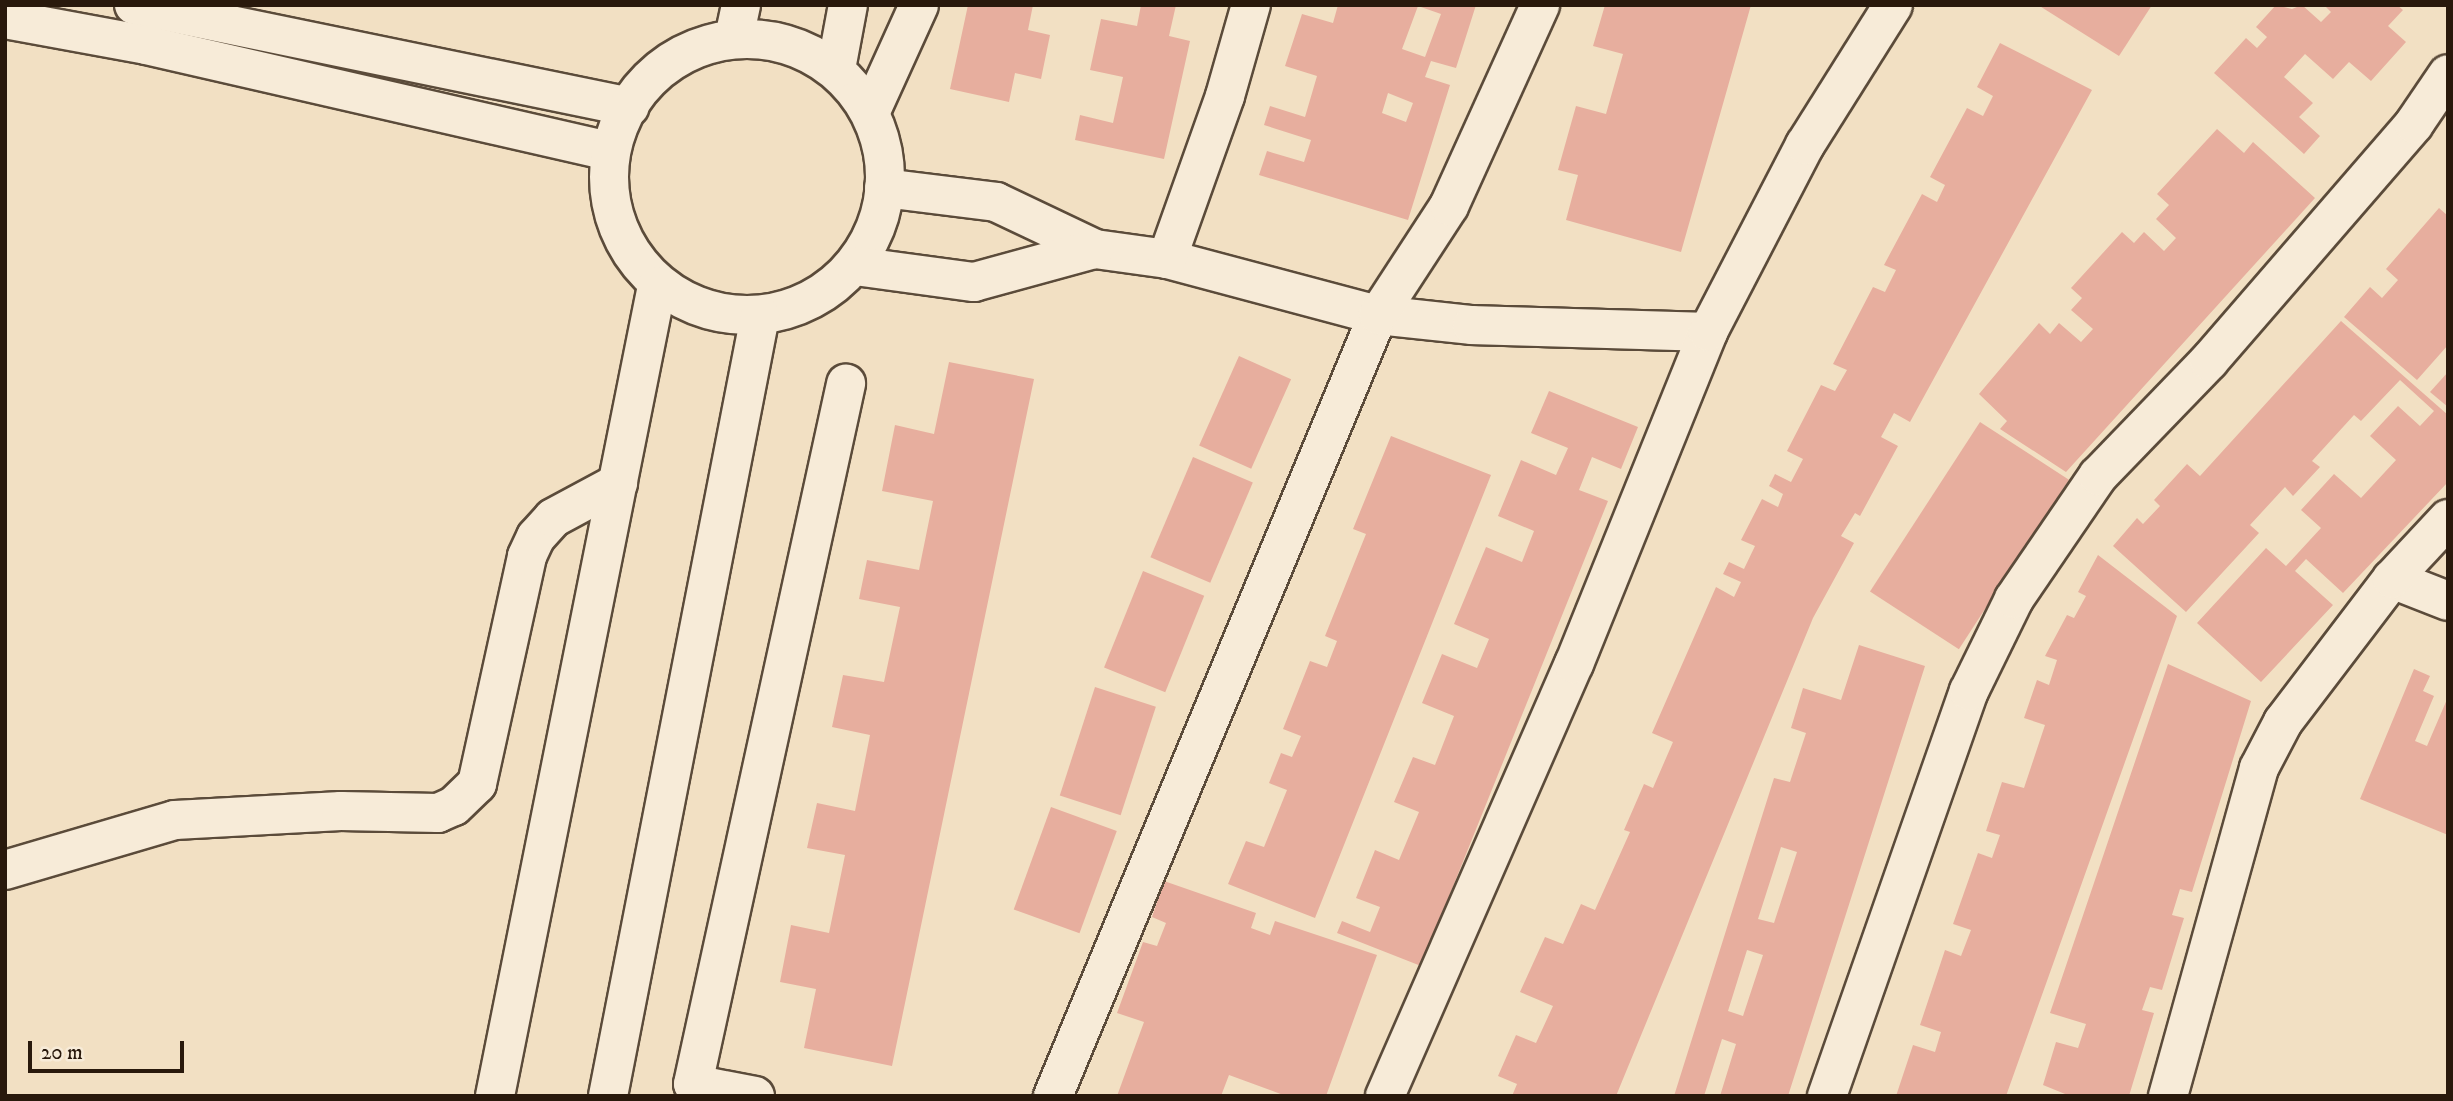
<!DOCTYPE html>
<html>
<head>
<meta charset="utf-8">
<style>
	body { margin:0 }
	#map { position:relative; width:2453px; height:1101px; overflow:hidden; background:#f2e0c3; font-family:"IM FELL DW Pica",serif }
	div>[style] { position:absolute }
	.building>* { inset:0; background:#e7ae9e; transform-origin:0 0 }
	.roads { filter:drop-shadow(2px 0 #5b4b3a) drop-shadow(-2px 0 #5b4b3a) drop-shadow(0 2px #5b4b3a) drop-shadow(0 -2px #5b4b3a) }
	.street>* { height:38px; margin:-19px; padding:0 19px; transform-origin:19px; border-radius:19px; background:#f7ebd8 }
	.street>.ring { margin:-19px; padding:0; box-sizing:content-box; background:none; border:38px solid #f7ebd8; border-radius:50% }
	span { translate:-50% -50%; white-space:nowrap; text-align:center; line-height:1.15; -webkit-text-stroke:5px #f7ebd8; paint-order:stroke }
	.frame { position:absolute; inset:0; border:7px solid #29190c; pointer-events:none }
	.scale { position:absolute; left:28px; top:1041px; width:156px; height:32px; box-sizing:border-box; border:4px solid #29190c; border-top:0; padding-left:9px; font-size:21px; line-height:24px; white-space:nowrap; color:#29190c; -webkit-text-stroke:5px #f7ebd8; paint-order:stroke }
</style>
</head>
<body>
<div id="map">
	<div class="building">
		<div style="clip-path:polygon(968px 5px,1033px 5px,1028px 30px,1050px 35px,1041px 79px,1015px 73px,1009px 102px,950px 89px)"></div>
		<div style="clip-path:polygon(1141px 5px,1176px 5px,1169px 36px,1190px 41px,1164px 159px,1075px 140px,1080px 115px,1113px 123px,1123px 77px,1090px 70px,1101px 19px,1137px 26px)"></div>
		<div style="clip-path:polygon(evenodd,1338px 5px,1476px 5px,1456px 68px,1431px 61px,1425px 77px,1450px 85px,1408px 220px,1259px 175px,1267px 151px,1304px 162px,1311px 140px,1264px 125px,1270px 106px,1305px 117px,1317px 76px,1285px 66px,1302px 14px,1333px 23px,1338px 5px,1418px 6px,1441px 14px,1425px 57px,1402px 49px,1418px 6px,1338px 5px,1388px 93px,1413px 103px,1406px 122px,1382px 113px,1388px 93px)"></div>
		<div style="clip-path:polygon(1605px 5px,1751px 5px,1681px 252px,1566px 220px,1578px 175px,1558px 170px,1576px 106px,1606px 114px,1623px 54px,1593px 46px)"></div>
		<div style="clip-path:polygon(2038px 5px,2152px 5px,2119px 56px)"></div>
		<div style="clip-path:polygon(2276px 5px,2292px 9px,2302px 5px,2321px 22px,2331px 12px,2324px 5px,2397px 5px,2403px 10px,2388px 26px,2406px 42px,2371px 81px,2349px 62px,2333px 79px,2305px 54px,2284px 77px,2313px 103px,2299px 117px,2320px 136px,2304px 154px,2214px 73px,2246px 38px,2257px 48px,2267px 37px,2256px 27px)"></div>
		<div style="clip-path:polygon(2000px 43px,2092px 90px,1910px 422px,1894px 413px,1881px 437px,1898px 446px,1860px 516px,1855px 513px,1841px 536px,1854px 543px,1813px 618px,1616px 1096px,1512px 1096px,1517px 1084px,1498px 1076px,1516px 1035px,1536px 1043px,1553px 1006px,1520px 992px,1545px 937px,1563px 944px,1581px 904px,1595px 910px,1630px 832px,1624px 830px,1644px 784px,1653px 788px,1673px 742px,1652px 733px,1716px 587px,1734px 597px,1741px 582px,1723px 574px,1729px 562px,1744px 569px,1755px 546px,1741px 540px,1762px 499px,1778px 507px,1783px 494px,1769px 486px,1775px 474px,1791px 482px,1803px 459px,1787px 451px,1821px 385px,1835px 391px,1847px 370px,1833px 364px,1873px 287px,1885px 292px,1896px 270px,1884px 265px,1922px 194px,1937px 202px,1945px 185px,1930px 177px,1967px 108px,1983px 116px,1993px 96px,1977px 87px)"></div>
		<div style="clip-path:polygon(2217px 129px,2244px 153px,2253px 142px,2315px 198px,2066px 472px,2000px 429px,2007px 421px,1979px 394px,2039px 323px,2050px 334px,2059px 323px,2081px 342px,2093px 329px,2071px 310px,2082px 298px,2071px 288px,2122px 232px,2134px 243px,2144px 232px,2164px 251px,2176px 238px,2156px 219px,2169px 205px,2157px 194px)"></div>
		<div style="clip-path:polygon(2439px 208px,2448px 216px,2448px 345px,2417px 380px,2344px 317px,2370px 287px,2382px 298px,2398px 280px,2386px 269px)"></div>
		<div style="clip-path:polygon(2341px 321px,2448px 415px,2448px 482px,2343px 593px,2306px 559px,2295px 571px,2333px 605px,2261px 682px,2197px 623px,2266px 548px,2286px 566px,2321px 528px,2301px 510px,2334px 474px,2361px 498px,2396px 460px,2370px 436px,2398px 406px,2420px 426px,2434px 411px,2400px 380px,2361px 421px,2354px 415px,2312px 461px,2320px 467px,2293px 496px,2285px 487px,2250px 525px,2259px 533px,2186px 612px,2113px 546px,2137px 518px,2143px 524px,2160px 506px,2154px 500px,2187px 464px,2200px 476px)"></div>
		<div style="left:1239px;top:356px;width:57px;height:98px;rotate:24deg"></div>
		<div style="clip-path:polygon(949px 362px,1034px 379px,892px 1066px,804px 1048px,816px 989px,780px 982px,791px 925px,829px 933px,845px 855px,807px 848px,817px 803px,855px 811px,870px 735px,832px 727px,843px 675px,884px 682px,900px 607px,859px 599px,867px 560px,919px 570px,933px 501px,882px 491px,895px 425px,934px 434px)"></div>
		<div style="clip-path:polygon(2448px 372px,2448px 407px,2430px 392px)"></div>
		<div style="clip-path:polygon(1549px 391px,1638px 427px,1621px 469px,1592px 457px,1579px 490px,1608px 501px,1421px 966px,1337px 933px,1342px 921px,1370px 932px,1380px 907px,1356px 898px,1375px 850px,1399px 860px,1419px 812px,1394px 802px,1413px 757px,1435px 765px,1454px 716px,1422px 703px,1442px 654px,1477px 668px,1489px 639px,1454px 624px,1486px 547px,1522px 562px,1534px 531px,1498px 516px,1521px 460px,1556px 475px,1568px 448px,1531px 433px)"></div>
		<div style="left:1980px;top:422px;width:106px;height:202px;rotate:33deg"></div>
		<div style="clip-path:polygon(1391px 436px,1491px 475px,1315px 918px,1228px 884px,1246px 841px,1264px 847px,1287px 790px,1269px 783px,1281px 753px,1292px 757px,1301px 736px,1283px 729px,1310px 661px,1327px 667px,1337px 641px,1325px 636px,1366px 534px,1353px 529px)"></div>
		<div style="left:1193px;top:457px;width:65px;height:109px;rotate:23deg"></div>
		<div style="clip-path:polygon(2098px 555px,2177px 616px,2006px 1096px,1896px 1096px,1913px 1045px,1935px 1052px,1941px 1032px,1920px 1025px,1945px 950px,1961px 956px,1971px 930px,1953px 924px,1978px 853px,1992px 858px,2000px 835px,1986px 831px,2002px 782px,2024px 788px,2045px 725px,2024px 718px,2037px 680px,2049px 685px,2057px 660px,2045px 656px,2067px 615px,2074px 618px,2086px 596px,2078px 592px)"></div>
		<div style="left:1143px;top:571px;width:66px;height:104px;rotate:22deg"></div>
		<div style="clip-path:polygon(evenodd,1859px 645px,1925px 666px,1788px 1096px,1720px 1096px,1736px 1044px,1722px 1039px,1704px 1096px,1674px 1096px,1774px 778px,1790px 782px,1806px 733px,1791px 728px,1803px 688px,1841px 700px,1859px 645px,1781px 847px,1797px 852px,1774px 923px,1758px 919px,1781px 847px,1859px 645px,1747px 950px,1763px 955px,1743px 1016px,1728px 1011px,1747px 950px)"></div>
		<div style="clip-path:polygon(2168px 664px,2251px 701px,2192px 892px,2180px 889px,2172px 915px,2184px 918px,2162px 990px,2150px 987px,2142px 1010px,2154px 1013px,2129px 1096px,2070px 1096px,2043px 1085px,2056px 1042px,2078px 1048px,2086px 1024px,2050px 1013px)"></div>
		<div style="clip-path:polygon(2414px 669px,2430px 676px,2423px 691px,2434px 696px,2415px 741px,2427px 746px,2448px 697px,2448px 835px,2360px 799px)"></div>
		<div style="left:1095px;top:687px;width:64px;height:114px;rotate:18deg"></div>
		<div style="left:1051px;top:807px;width:70px;height:109px;rotate:20deg"></div>
		<div style="clip-path:polygon(1164px 881px,1256px 913px,1251px 928px,1270px 935px,1275px 921px,1377px 955px,1326px 1096px,1286px 1096px,1229px 1075px,1221px 1096px,1117px 1096px,1144px 1022px,1117px 1013px,1143px 942px,1157px 946px,1166px 923px,1152px 917px)"></div>
	</div>
	<div class="roads">
		<div class="street">
			<div style="left:134px;top:5px;width:506px;rotate:11.62deg"></div>
			<div style="left:5px;top:19px;width:143px;rotate:10.4deg"></div>
			<div style="left:146px;top:45px;width:476px;rotate:12.9deg"></div>
			<div style="left:734px;top:38px;width:34px;rotate:-78deg"></div>
			<div class="ring" style="left:609px;top:39px;width:238px;height:238px"></div>
			<div style="left:836px;top:69px;width:65px;rotate:-79.4deg"></div>
			<div style="left:871px;top:111px;width:116px;rotate:-65.6deg"></div>
			<div style="left:884px;top:188px;width:113px;rotate:7.1deg"></div>
			<div style="left:996px;top:202px;width:110px;rotate:25.4deg"></div>
			<div style="left:1095px;top:249px;width:73px;rotate:7.9deg"></div>
			<div style="left:1167px;top:259px;width:218px;rotate:14.9deg"></div>
			<div style="left:1378px;top:315px;width:95px;rotate:6.1deg"></div>
			<div style="left:1472px;top:325px;width:236px;rotate:1.7deg"></div>
			<div style="left:1167px;top:259px;width:173px;rotate:-70.4deg"></div>
			<div style="left:1225px;top:96px;width:95px;rotate:-74.1deg"></div>
			<div style="left:855px;top:266px;width:120px;rotate:7.7deg"></div>
			<div style="left:974px;top:282px;width:125px;rotate:-15.3deg"></div>
			<div style="left:2392px;top:579px;width:60px;rotate:21.4deg"></div>
			<div style="left:5px;top:870px;width:177px;rotate:-16.4deg"></div>
			<div style="left:175px;top:820px;width:166px;rotate:-3.1deg"></div>
			<div style="left:341px;top:811px;width:97px;rotate:1.2deg"></div>
			<div style="left:438px;top:813px;width:17px;rotate:-24deg"></div>
			<div style="left:454px;top:806px;width:32px;rotate:-44deg"></div>
			<div style="left:477px;top:784px;width:233px;rotate:-77.6deg"></div>
			<div style="left:527px;top:556px;width:21px;rotate:-65deg"></div>
			<div style="left:536px;top:537px;width:25px;rotate:-48deg"></div>
			<div style="left:553px;top:518px;width:74px;rotate:-28.3deg"></div>
			<div style="left:495px;top:1096px;width:826px;rotate:-78.69deg"></div>
			<div style="left:608px;top:1096px;width:795px;rotate:-78.97deg"></div>
			<div style="left:755px;top:1096px;width:63px;rotate:-169deg"></div>
			<div style="left:693px;top:1084px;width:717px;rotate:-77.67deg"></div>
			<div style="left:1053px;top:1096px;width:846px;rotate:-67.41deg"></div>
			<div style="left:1378px;top:315px;width:130px;rotate:-56.9deg"></div>
			<div style="left:1449px;top:206px;width:221px;rotate:-65.6deg"></div>
			<div style="left:1385px;top:1096px;width:472px;rotate:-66.4deg"></div>
			<div style="left:1574px;top:664px;width:358px;rotate:-68deg"></div>
			<div style="left:1708px;top:332px;width:211px;rotate:-62.6deg"></div>
			<div style="left:1805px;top:145px;width:165px;rotate:-57.8deg"></div>
			<div style="left:1827px;top:1096px;width:429px;rotate:-70.7deg"></div>
			<div style="left:1969px;top:691px;width:102px;rotate:-63.9deg"></div>
			<div style="left:2014px;top:599px;width:149px;rotate:-55.7deg"></div>
			<div style="left:2098px;top:476px;width:160px;rotate:-46deg"></div>
			<div style="left:2209px;top:361px;width:313px;rotate:-49.1deg"></div>
			<div style="left:2414px;top:124px;width:60px;rotate:-55.8deg"></div>
			<div style="left:2168px;top:1096px;width:340px;rotate:-74.5deg"></div>
			<div style="left:2259px;top:768px;width:52px;rotate:-62.4deg"></div>
			<div style="left:2283px;top:722px;width:180px;rotate:-52.7deg"></div>
			<div style="left:2392px;top:579px;width:82px;rotate:-47deg"></div>
		</div>
	</div>
	<div class="frame"></div>
	<div class="scale">20 m</div>
</div>
</body>
</html>
